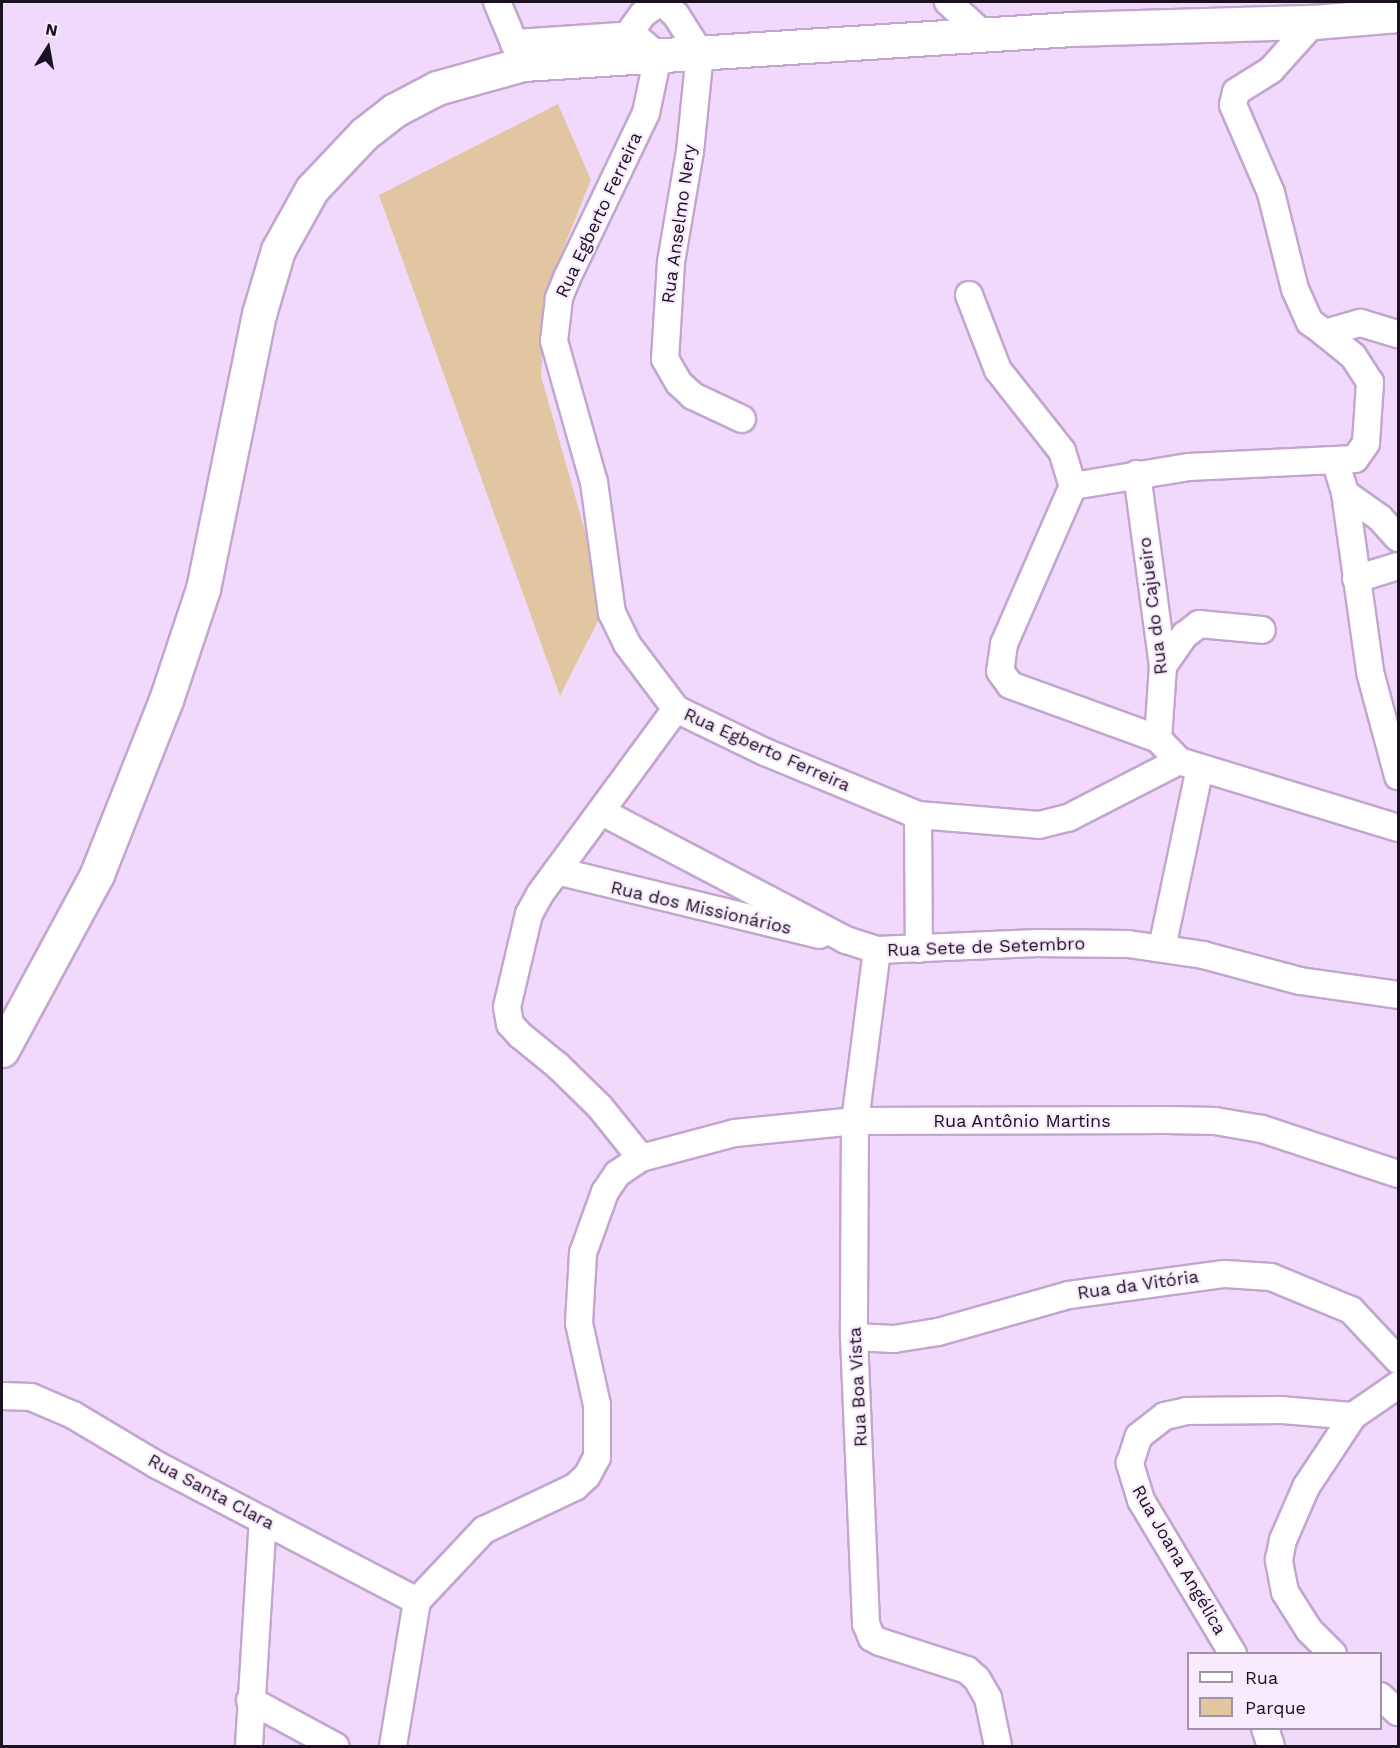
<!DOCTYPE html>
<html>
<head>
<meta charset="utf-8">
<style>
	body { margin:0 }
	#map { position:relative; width:1400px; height:1748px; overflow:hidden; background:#f1d9fc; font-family:"Work Sans",sans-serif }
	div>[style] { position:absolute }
	.green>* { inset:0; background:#e2c6a1 }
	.roads { filter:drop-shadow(2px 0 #c3a6d0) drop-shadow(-2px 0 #c3a6d0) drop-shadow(0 2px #c3a6d0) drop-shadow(0 -2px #c3a6d0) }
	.minor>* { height:26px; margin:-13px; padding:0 13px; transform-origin:13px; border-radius:13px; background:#fff }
	.major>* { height:33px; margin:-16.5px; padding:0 16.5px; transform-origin:16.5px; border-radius:16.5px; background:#fff }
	span { translate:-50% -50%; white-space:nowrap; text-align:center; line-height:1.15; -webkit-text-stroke:4.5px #f7ebfd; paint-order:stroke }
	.street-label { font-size:18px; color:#1c1120 }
	.frame { position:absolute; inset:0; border:3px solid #1c1120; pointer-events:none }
	.legend { position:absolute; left:1187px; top:1652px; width:195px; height:78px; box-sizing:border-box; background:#f7ebfd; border:2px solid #9f94a5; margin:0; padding:8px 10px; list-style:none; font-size:18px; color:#1c1120 }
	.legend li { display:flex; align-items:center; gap:12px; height:30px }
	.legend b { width:30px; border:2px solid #9f94a5 }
	.north { position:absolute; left:18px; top:18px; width:60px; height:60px; -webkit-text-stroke:4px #f7ebfd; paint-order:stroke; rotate:11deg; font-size:16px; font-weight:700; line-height:24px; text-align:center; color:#1c1120 }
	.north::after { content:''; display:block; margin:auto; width:21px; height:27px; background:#1c1120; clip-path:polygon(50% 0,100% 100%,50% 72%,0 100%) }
</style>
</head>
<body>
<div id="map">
	<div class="green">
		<div style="clip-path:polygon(558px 104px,591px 180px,547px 289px,541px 376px,606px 605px,560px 696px,379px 195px)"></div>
	</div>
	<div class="roads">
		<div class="minor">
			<div style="left:497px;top:2px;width:62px;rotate:67.2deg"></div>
			<div style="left:660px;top:2px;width:21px;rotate:145deg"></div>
			<div style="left:643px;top:14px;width:17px;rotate:126deg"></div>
			<div style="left:633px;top:28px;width:12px;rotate:66deg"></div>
			<div style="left:638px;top:39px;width:26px;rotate:40deg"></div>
			<div style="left:658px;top:56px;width:58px;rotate:101.9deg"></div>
			<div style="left:646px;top:113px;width:183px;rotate:115.6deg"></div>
			<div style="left:567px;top:278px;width:22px;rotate:112deg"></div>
			<div style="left:559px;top:298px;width:43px;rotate:96.6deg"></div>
			<div style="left:554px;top:341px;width:147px;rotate:74.2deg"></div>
			<div style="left:594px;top:482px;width:132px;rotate:82.2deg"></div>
			<div style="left:612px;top:613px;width:34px;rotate:64deg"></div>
			<div style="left:627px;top:644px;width:81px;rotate:53deg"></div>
			<div style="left:676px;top:709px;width:99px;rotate:25.8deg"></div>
			<div style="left:765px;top:752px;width:165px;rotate:22.4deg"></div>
			<div style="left:918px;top:815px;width:121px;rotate:4.7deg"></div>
			<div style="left:1039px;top:825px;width:30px;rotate:-14deg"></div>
			<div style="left:1068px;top:818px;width:125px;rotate:-27.2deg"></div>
			<div style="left:662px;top:2px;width:19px;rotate:43deg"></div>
			<div style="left:676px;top:15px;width:45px;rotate:57.7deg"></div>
			<div style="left:700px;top:53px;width:99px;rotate:95.8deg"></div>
			<div style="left:690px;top:151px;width:113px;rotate:99.7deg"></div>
			<div style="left:671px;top:262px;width:97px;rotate:93.5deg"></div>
			<div style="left:665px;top:359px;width:28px;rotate:60deg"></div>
			<div style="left:679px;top:383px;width:19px;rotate:43deg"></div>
			<div style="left:693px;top:396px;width:54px;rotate:25.1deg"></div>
			<div style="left:948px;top:2px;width:49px;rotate:42.5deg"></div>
			<div style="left:1314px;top:22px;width:64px;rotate:131.9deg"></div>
			<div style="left:1271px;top:70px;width:41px;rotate:147.8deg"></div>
			<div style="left:1236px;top:92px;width:13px;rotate:103deg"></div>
			<div style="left:1233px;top:105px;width:96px;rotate:66.6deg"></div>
			<div style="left:1271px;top:193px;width:99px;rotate:76deg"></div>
			<div style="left:1295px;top:289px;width:36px;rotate:66deg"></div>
			<div style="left:1310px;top:322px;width:19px;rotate:36deg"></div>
			<div style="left:1325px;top:333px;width:37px;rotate:-16deg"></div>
			<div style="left:1361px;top:323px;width:39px;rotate:17deg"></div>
			<div style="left:514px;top:43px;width:120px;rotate:-3.8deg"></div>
			<div style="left:969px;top:295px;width:80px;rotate:68.9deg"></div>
			<div style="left:998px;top:370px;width:103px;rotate:51.7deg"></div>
			<div style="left:1062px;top:451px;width:37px;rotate:73deg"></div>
			<div style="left:1335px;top:460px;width:34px;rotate:73deg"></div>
			<div style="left:1345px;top:493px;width:181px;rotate:82deg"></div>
			<div style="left:1370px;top:672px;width:108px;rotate:74.9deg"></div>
			<div style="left:1137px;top:474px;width:194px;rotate:82.3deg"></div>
			<div style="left:1163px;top:666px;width:73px;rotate:93.9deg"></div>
			<div style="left:1073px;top:486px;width:172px;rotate:113.6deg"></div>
			<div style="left:1004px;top:644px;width:27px;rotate:98deg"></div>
			<div style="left:1000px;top:671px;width:17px;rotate:54deg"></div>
			<div style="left:1010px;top:685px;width:158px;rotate:20deg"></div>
			<div style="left:1158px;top:739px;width:30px;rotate:46deg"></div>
			<div style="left:1179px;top:761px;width:229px;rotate:17deg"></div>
			<div style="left:1073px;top:486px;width:118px;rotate:-9.3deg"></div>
			<div style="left:1189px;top:467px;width:166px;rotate:-2.8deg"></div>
			<div style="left:1355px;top:459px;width:19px;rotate:-55deg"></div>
			<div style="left:1366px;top:443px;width:61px;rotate:-86.2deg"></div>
			<div style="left:1370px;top:382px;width:31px;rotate:-123deg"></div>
			<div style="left:1353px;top:356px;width:36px;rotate:-141deg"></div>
			<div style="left:1345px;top:493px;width:43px;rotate:35.5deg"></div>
			<div style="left:1380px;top:518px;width:27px;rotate:48deg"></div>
			<div style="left:1356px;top:579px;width:44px;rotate:-17.2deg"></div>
			<div style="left:1163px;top:666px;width:38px;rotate:-55deg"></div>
			<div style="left:1185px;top:635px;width:18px;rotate:-38deg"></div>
			<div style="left:1199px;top:624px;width:63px;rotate:5.4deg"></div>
			<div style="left:602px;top:812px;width:276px;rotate:27.7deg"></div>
			<div style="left:846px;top:940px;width:33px;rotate:18deg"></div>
			<div style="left:877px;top:950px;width:160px;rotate:-2.5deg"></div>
			<div style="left:1037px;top:943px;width:91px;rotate:0.6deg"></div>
			<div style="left:1128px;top:944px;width:76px;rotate:8.3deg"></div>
			<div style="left:1203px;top:955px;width:100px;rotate:15deg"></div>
			<div style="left:1300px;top:981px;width:99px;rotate:8.1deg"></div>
			<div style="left:918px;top:815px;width:134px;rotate:89.6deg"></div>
			<div style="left:557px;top:871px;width:270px;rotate:13.7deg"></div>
			<div style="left:1162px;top:948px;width:184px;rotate:-78.1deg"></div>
			<div style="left:877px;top:950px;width:172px;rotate:97.3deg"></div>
			<div style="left:855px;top:1121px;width:216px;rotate:90.3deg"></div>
			<div style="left:854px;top:1337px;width:287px;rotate:87.6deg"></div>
			<div style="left:866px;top:1624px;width:15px;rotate:67deg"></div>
			<div style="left:872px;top:1638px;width:9px;rotate:27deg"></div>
			<div style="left:880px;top:1642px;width:91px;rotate:17.8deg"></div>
			<div style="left:967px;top:1670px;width:13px;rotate:42deg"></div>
			<div style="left:977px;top:1679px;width:22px;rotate:60deg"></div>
			<div style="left:988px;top:1698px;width:49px;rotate:78.2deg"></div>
			<div style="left:641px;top:1158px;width:65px;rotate:-128.8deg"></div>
			<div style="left:600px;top:1107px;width:59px;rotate:-135.7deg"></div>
			<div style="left:558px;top:1066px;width:49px;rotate:-140.8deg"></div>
			<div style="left:520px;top:1035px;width:15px;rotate:-132deg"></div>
			<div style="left:510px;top:1024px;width:17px;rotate:-100deg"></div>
			<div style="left:507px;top:1007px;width:96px;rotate:-76.7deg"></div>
			<div style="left:529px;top:914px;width:23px;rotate:-61deg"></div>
			<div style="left:540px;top:894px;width:230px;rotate:-53.7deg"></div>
			<div style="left:854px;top:1337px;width:40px;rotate:2.9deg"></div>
			<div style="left:894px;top:1339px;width:45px;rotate:-9deg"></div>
			<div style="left:938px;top:1332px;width:136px;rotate:-15.8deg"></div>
			<div style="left:1069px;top:1295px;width:157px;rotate:-7.7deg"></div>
			<div style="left:1225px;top:1274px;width:46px;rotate:3.7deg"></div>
			<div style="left:1271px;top:1277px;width:87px;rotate:22.4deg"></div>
			<div style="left:1351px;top:1310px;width:69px;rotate:46.8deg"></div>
			<div style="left:2px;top:1396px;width:29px;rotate:2deg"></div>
			<div style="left:31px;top:1397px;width:46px;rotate:23.2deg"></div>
			<div style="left:73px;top:1415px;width:98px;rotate:30.8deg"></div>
			<div style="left:157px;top:1465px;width:293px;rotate:27.6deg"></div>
			<div style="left:417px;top:1601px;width:98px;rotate:-46.7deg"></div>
			<div style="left:484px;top:1530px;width:101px;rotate:-25.3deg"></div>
			<div style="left:575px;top:1487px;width:16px;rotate:-43deg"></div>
			<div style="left:587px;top:1476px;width:21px;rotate:-62deg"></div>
			<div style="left:597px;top:1457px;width:52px;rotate:-90deg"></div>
			<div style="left:597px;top:1405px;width:84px;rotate:-102.4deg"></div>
			<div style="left:579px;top:1323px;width:70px;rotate:-86.7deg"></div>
			<div style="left:583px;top:1253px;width:65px;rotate:-70.2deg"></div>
			<div style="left:605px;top:1192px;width:22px;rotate:-56deg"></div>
			<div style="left:617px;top:1174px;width:29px;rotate:-34deg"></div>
			<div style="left:641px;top:1158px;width:97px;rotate:-14.9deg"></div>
			<div style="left:735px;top:1133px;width:121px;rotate:-5.7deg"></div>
			<div style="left:855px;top:1121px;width:313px;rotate:-0.2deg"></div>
			<div style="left:1168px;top:1120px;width:47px;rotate:1.2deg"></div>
			<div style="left:1215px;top:1121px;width:48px;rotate:9.7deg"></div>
			<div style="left:1262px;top:1129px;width:143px;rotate:18.3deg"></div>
			<div style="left:1233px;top:1654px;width:179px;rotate:-120.9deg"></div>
			<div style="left:1141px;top:1500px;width:39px;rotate:-107deg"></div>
			<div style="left:1130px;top:1463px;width:28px;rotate:-72deg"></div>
			<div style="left:1139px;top:1436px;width:33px;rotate:-38deg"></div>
			<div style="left:1165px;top:1416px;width:22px;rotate:-13deg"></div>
			<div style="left:1186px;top:1411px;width:95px;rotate:-0.6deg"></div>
			<div style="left:1281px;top:1410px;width:72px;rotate:4.8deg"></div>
			<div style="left:1333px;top:1654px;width:34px;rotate:-135deg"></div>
			<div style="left:1309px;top:1630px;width:45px;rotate:-122.3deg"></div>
			<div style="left:1285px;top:1592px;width:33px;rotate:-101deg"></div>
			<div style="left:1279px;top:1560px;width:20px;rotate:-79deg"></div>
			<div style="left:1283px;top:1540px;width:58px;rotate:-66.5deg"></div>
			<div style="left:1306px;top:1487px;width:85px;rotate:-56.5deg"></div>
			<div style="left:1353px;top:1416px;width:55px;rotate:-34.6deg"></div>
			<div style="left:1380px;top:1696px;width:24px;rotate:42deg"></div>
			<div style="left:250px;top:1700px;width:97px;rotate:28.4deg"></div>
			<div style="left:1265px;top:1728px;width:19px;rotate:72deg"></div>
			<div style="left:249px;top:1746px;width:226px;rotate:-86.5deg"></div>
			<div style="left:393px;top:1746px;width:147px;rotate:-80.6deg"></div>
		</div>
		<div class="major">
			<div style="left:2px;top:1050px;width:200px;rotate:-61.6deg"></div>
			<div style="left:97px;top:874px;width:187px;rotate:-68.4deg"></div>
			<div style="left:166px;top:700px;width:117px;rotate:-71.6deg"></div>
			<div style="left:203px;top:589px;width:281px;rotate:-78.5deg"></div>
			<div style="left:259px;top:314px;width:67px;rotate:-73.5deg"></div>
			<div style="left:278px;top:250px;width:70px;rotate:-60.9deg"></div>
			<div style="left:312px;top:189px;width:76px;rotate:-46.6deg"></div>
			<div style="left:364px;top:134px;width:39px;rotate:-38deg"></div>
			<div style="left:395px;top:110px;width:47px;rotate:-27.6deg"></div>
			<div style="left:437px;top:88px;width:89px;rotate:-15.6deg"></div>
			<div style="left:523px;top:64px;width:549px;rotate:-3.65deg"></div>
			<div style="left:1071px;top:29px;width:243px;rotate:-1.7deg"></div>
			<div style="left:1314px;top:22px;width:84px;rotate:-4.8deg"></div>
		</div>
	</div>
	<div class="street-label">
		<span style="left:599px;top:215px;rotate:-65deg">Rua Egberto Ferreira</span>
		<span style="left:679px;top:224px;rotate:-82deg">Rua Anselmo Nery</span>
		<span style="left:1153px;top:606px;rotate:-97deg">Rua do Cajueiro</span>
		<span style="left:767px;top:750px;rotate:24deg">Rua Egberto Ferreira</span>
		<span style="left:701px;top:908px;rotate:13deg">Rua dos Missionários</span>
		<span style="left:986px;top:947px;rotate:-2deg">Rua Sete de Setembro</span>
		<span style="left:1022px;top:1121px">Rua Antônio Martins</span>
		<span style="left:1138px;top:1285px;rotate:-8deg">Rua da Vitória</span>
		<span style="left:858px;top:1387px;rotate:-93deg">Rua Boa Vista</span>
		<span style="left:211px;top:1492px;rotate:28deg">Rua Santa Clara</span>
		<span style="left:1179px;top:1560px;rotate:60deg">Rua Joana Angélica</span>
	</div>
	<div class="frame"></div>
	<ul class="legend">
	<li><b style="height:8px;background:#fff"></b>Rua</li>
	<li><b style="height:16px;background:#e2c6a1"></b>Parque</li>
	</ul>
	<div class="north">N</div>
</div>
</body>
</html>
